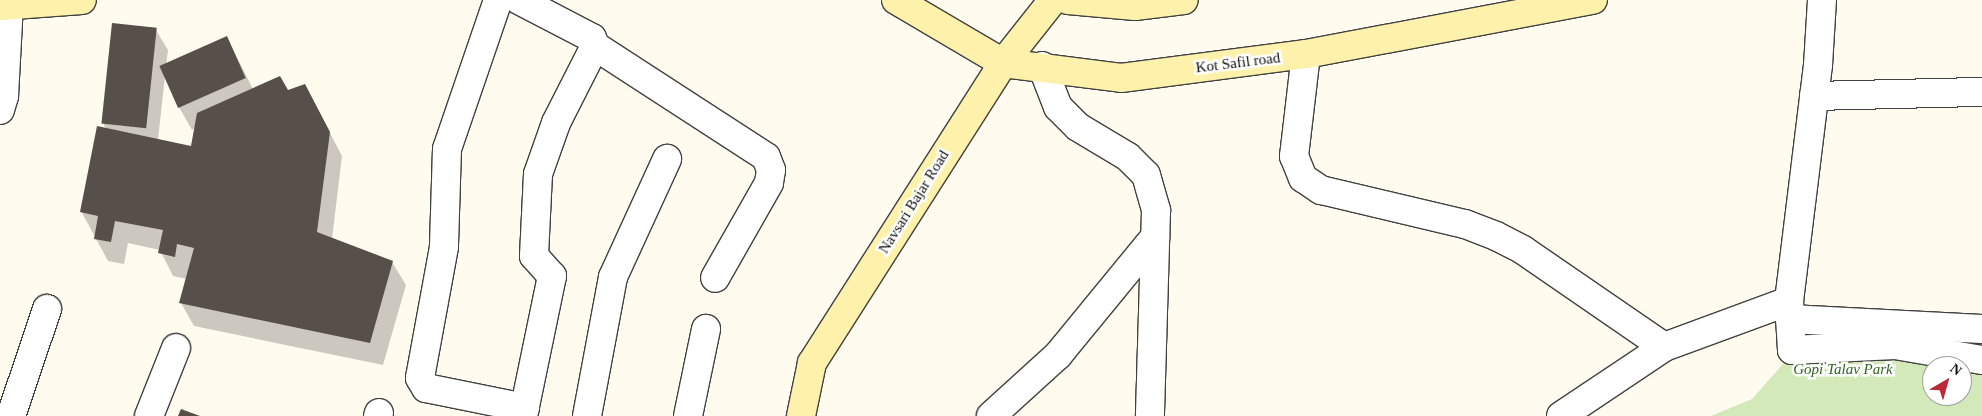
<!DOCTYPE html>
<html>
<head>
<meta charset="utf-8">
<style>
	body { margin:0 }
	#map { position:relative; width:1982px; height:416px; overflow:hidden; background:#fffbef; font-family:"Times New Roman",serif }
	div>[style] { position:absolute }
	.green>* { inset:0; background:#d4e9b9 }
	.shadow>* { inset:0; background:#0003 }
	.building>* { inset:0; background:#574f4a; transform-origin:0 0 }
	.roads { filter:drop-shadow(1px 0 #414141) drop-shadow(-1px 0 #414141) drop-shadow(0 1px #414141) drop-shadow(0 -1px #414141) }
	.street>* { height:28px; margin:-14px; padding:0 14px; transform-origin:14px; border-radius:14px; background:#fff }
	.secondary>* { height:28px; margin:-14px; padding:0 14px; transform-origin:14px; border-radius:14px; background:#fdf1ac }
	span { translate:-50% -50%; white-space:nowrap; text-align:center; line-height:1.15; -webkit-text-stroke:5px #fff; paint-order:stroke }
	.street-label { font-size:15px; color:#0e0e0e }
	.park-label { font-size:15px; color:#31651f; font-style:italic }
	.north { position:absolute; left:1922px; top:356px; width:50px; height:50px; box-sizing:border-box; background:#fff; border:1px solid #9f9f9f; border-radius:50%; rotate:38deg; font-size:14px; font-weight:700; line-height:20px; text-align:center; color:#0e0e0e }
	.north::after { content:''; display:block; margin:auto; width:18px; height:22px; background:#bc2835; clip-path:polygon(50% 0,100% 100%,50% 72%,0 100%) }
</style>
</head>
<body>
<div id="map">
	<div class="green">
		<div style="clip-path:polygon(evenodd,1820px 322px,1982px 330px,1982px 416px,1711px 416px,1752px 399px,1820px 322px,1932px 366px,1962px 366px,1962px 396px,1932px 396px,1932px 366px)"></div>
	</div>
	<div class="shadow">
		<div style="clip-path:polygon(evenodd,156px 30px,168px 50px,166px 66px,227px 38px,253px 89px,288px 91px,305px 85px,342px 156px,332px 239px,392px 262px,406px 285px,383px 365px,194px 326px,181px 303px,187px 279px,173px 276px,160px 250px,128px 243px,124px 264px,108px 261px,81px 211px,106px 129px,103px 123px,156px 30px,165px 76px,179px 107px,192px 130px,195px 128px,192px 147px,158px 140px,165px 76px)"></div>
	</div>
	<div class="building">
		<div style="left:112px;top:23px;width:45px;height:101px;rotate:6deg"></div>
		<div style="left:227px;top:36px;width:46px;height:74px;rotate:66deg"></div>
		<div style="clip-path:polygon(280px 76px,288px 90px,305px 84px,330px 132px,317px 232px,393px 261px,370px 343px,179px 303px,194px 248px,177px 244px,175px 257px,158px 253px,163px 230px,115px 221px,111px 242px,94px 239px,98px 216px,80px 212px,97px 126px,191px 146px,197px 113px)"></div>
		<div style="clip-path:polygon(181px 409px,200px 416px,178px 416px)"></div>
	</div>
	<div class="roads">
		<div class="street">
			<div style="left:498px;top:0;width:157px;rotate:108.9deg"></div>
			<div style="left:447px;top:149px;width:98px;rotate:91.8deg"></div>
			<div style="left:444px;top:247px;width:133px;rotate:100.4deg"></div>
			<div style="left:420px;top:378px;width:12px;rotate:59deg"></div>
			<div style="left:426px;top:388px;width:101px;rotate:11.4deg"></div>
			<div style="left:519px;top:0;width:82px;rotate:27.5deg"></div>
			<div style="left:592px;top:38px;width:9px;rotate:69deg"></div>
			<div style="left:595px;top:46px;width:86px;rotate:116.9deg"></div>
			<div style="left:556px;top:123px;width:54px;rotate:109.4deg"></div>
			<div style="left:538px;top:174px;width:82px;rotate:92.8deg"></div>
			<div style="left:534px;top:256px;width:27px;rotate:48deg"></div>
			<div style="left:552px;top:276px;width:143px;rotate:101.7deg"></div>
			<div style="left:1822px;top:0;width:65px;rotate:93.5deg"></div>
			<div style="left:1818px;top:65px;width:238px;rotate:97deg"></div>
			<div style="left:1789px;top:301px;width:49px;rotate:86.5deg"></div>
			<div style="left:1792px;top:350px;width:103px;rotate:-2.8deg"></div>
			<div style="left:1895px;top:345px;width:88px;rotate:9.8deg"></div>
			<div style="left:595px;top:46px;width:204px;rotate:33deg"></div>
			<div style="left:766px;top:157px;width:14px;rotate:69deg"></div>
			<div style="left:771px;top:170px;width:13px;rotate:99deg"></div>
			<div style="left:769px;top:183px;width:109px;rotate:119.6deg"></div>
			<div style="left:1306px;top:54px;width:103px;rotate:96.7deg"></div>
			<div style="left:1294px;top:156px;width:24px;rotate:68deg"></div>
			<div style="left:1303px;top:178px;width:22px;rotate:34deg"></div>
			<div style="left:1321px;top:190px;width:148px;rotate:13.3deg"></div>
			<div style="left:1465px;top:224px;width:33px;rotate:21deg"></div>
			<div style="left:1496px;top:236px;width:30px;rotate:27deg"></div>
			<div style="left:1523px;top:250px;width:171px;rotate:34.5deg"></div>
			<div style="left:1042px;top:66px;width:44px;rotate:68.7deg"></div>
			<div style="left:1058px;top:107px;width:28px;rotate:45deg"></div>
			<div style="left:1078px;top:127px;width:58px;rotate:31deg"></div>
			<div style="left:1128px;top:157px;width:25px;rotate:45deg"></div>
			<div style="left:1146px;top:175px;width:37px;rotate:74deg"></div>
			<div style="left:1156px;top:211px;width:205px;rotate:91.7deg"></div>
			<div style="left:1814px;top:96px;width:168px;rotate:-1.4deg"></div>
			<div style="left:0;top:110px;width:15px;rotate:-74deg"></div>
			<div style="left:4px;top:96px;width:91px;rotate:-86.9deg"></div>
			<div style="left:1790px;top:319px;width:192px;rotate:3deg"></div>
			<div style="left:11px;top:416px;width:113px;rotate:-71.4deg"></div>
			<div style="left:149px;top:416px;width:73px;rotate:-68.3deg"></div>
			<div style="left:378px;top:416px;width:3px;rotate:-72deg"></div>
			<div style="left:587px;top:416px;width:141px;rotate:-79.4deg"></div>
			<div style="left:613px;top:277px;width:130px;rotate:-65.4deg"></div>
			<div style="left:688px;top:416px;width:89px;rotate:-78.3deg"></div>
			<div style="left:991px;top:416px;width:91px;rotate:-42.3deg"></div>
			<div style="left:1058px;top:355px;width:153px;rotate:-50.6deg"></div>
			<div style="left:1561px;top:416px;width:124px;rotate:-33.8deg"></div>
			<div style="left:1664px;top:347px;width:133px;rotate:-20.2deg"></div>
		</div>
		<div class="secondary">
			<div style="left:896px;top:0;width:124px;rotate:30.5deg"></div>
			<div style="left:1003px;top:63px;width:119px;rotate:7.2deg"></div>
			<div style="left:1121px;top:78px;width:187px;rotate:-7.4deg"></div>
			<div style="left:1306px;top:54px;width:292px;rotate:-10.7deg"></div>
			<div style="left:1068px;top:0;width:67px;rotate:5.1deg"></div>
			<div style="left:1135px;top:6px;width:49px;rotate:-7deg"></div>
			<div style="left:0;top:6px;width:82px;rotate:-4.2deg"></div>
			<div style="left:801px;top:416px;width:54px;rotate:-78.3deg"></div>
			<div style="left:812px;top:363px;width:356px;rotate:-57.5deg"></div>
			<div style="left:1003px;top:63px;width:80px;rotate:-51.6deg"></div>
		</div>
	</div>
	<div class="street-label">
		<span style="left:1238px;top:63px;rotate:-7deg">Kot Safil road</span>
		<span style="left:914px;top:202px;rotate:-58deg">Navsari Bajar Road</span>
	</div>
	<div class="park-label">
		<span style="left:1843px;top:370px">Gopi Talav Park</span>
	</div>
	<div class="north">N</div>
</div>
</body>
</html>
